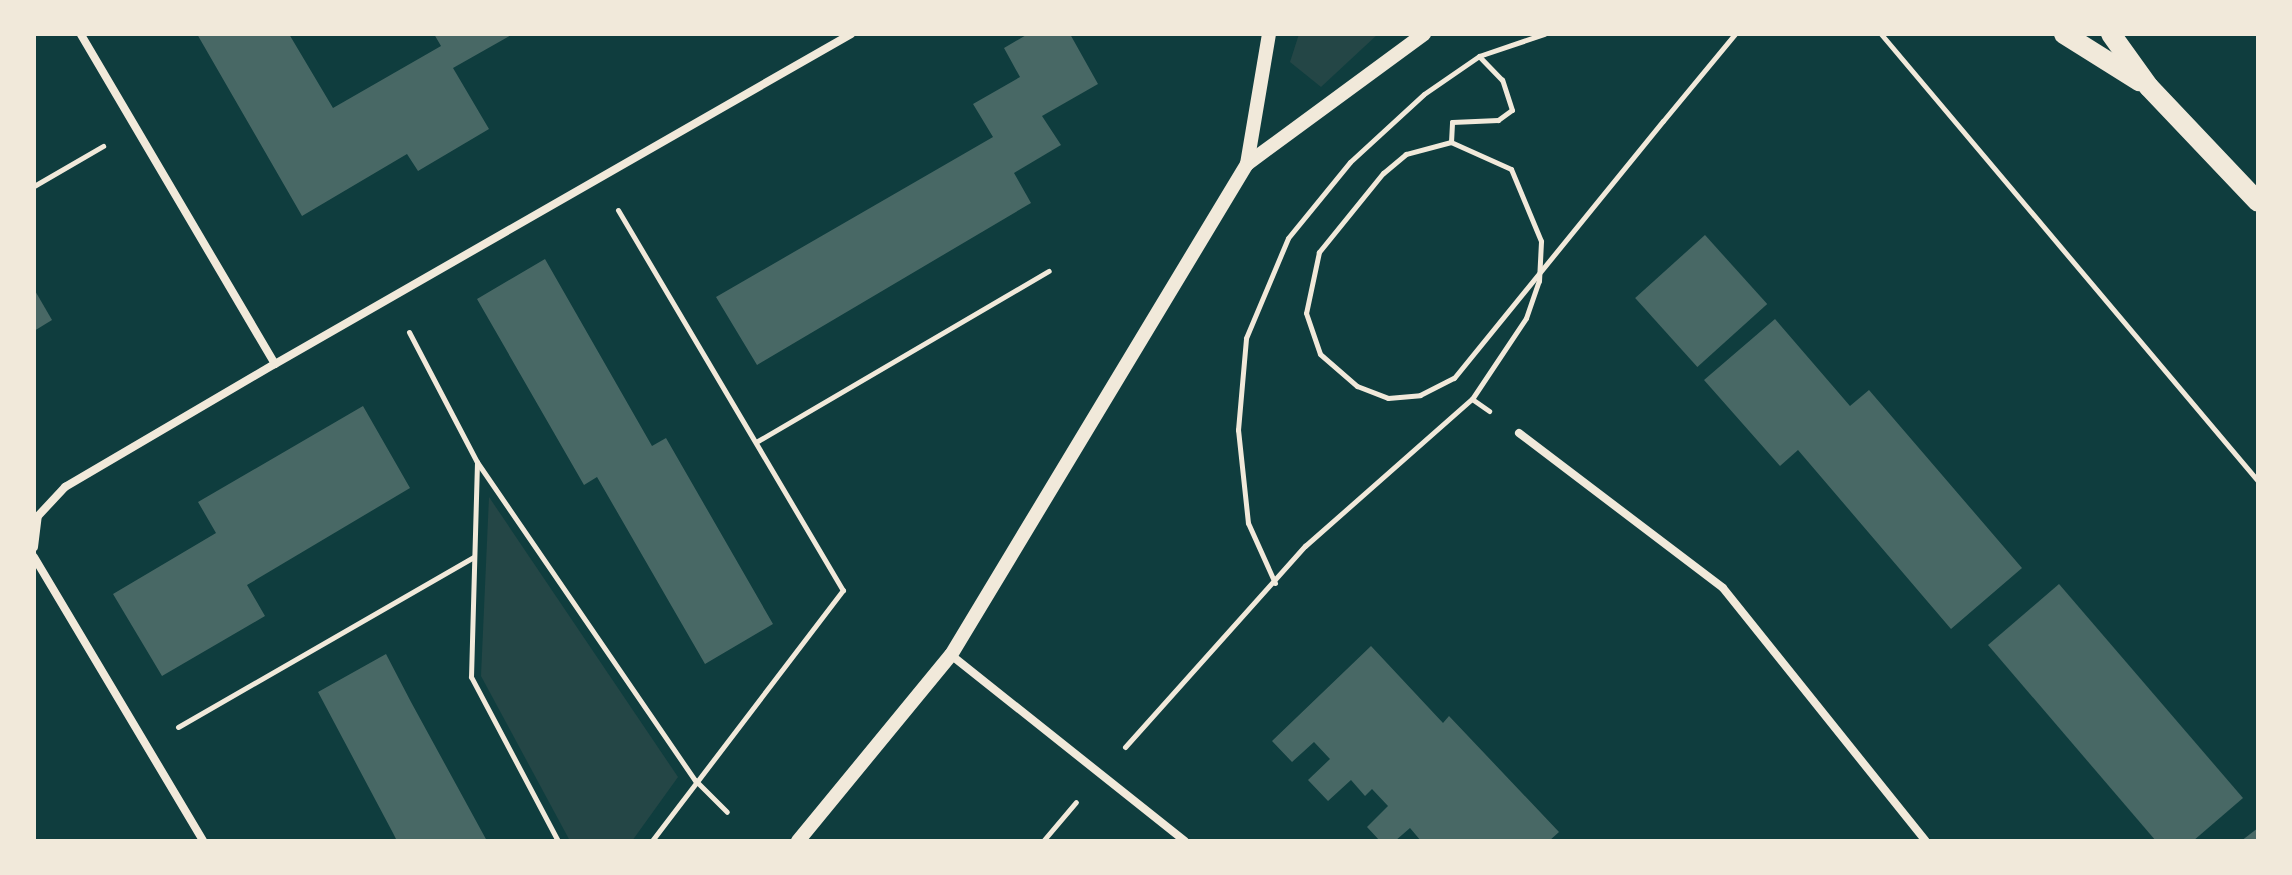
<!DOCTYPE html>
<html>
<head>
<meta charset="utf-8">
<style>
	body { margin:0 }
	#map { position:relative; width:2292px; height:875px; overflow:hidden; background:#0f3d3e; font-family:Manrope,sans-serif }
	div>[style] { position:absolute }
	.green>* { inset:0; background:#244646 }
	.building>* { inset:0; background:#486865; transform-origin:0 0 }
	.path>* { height:5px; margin:-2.5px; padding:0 2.5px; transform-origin:2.5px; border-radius:2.5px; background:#f1e9da }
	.minor>* { height:8px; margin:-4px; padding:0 4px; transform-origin:4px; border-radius:4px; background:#f1e9da }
	.tertiary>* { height:14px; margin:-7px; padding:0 7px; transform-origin:7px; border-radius:7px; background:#f1e9da }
	.primary>* { height:20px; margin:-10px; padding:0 10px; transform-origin:10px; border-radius:10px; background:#f1e9da }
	span { translate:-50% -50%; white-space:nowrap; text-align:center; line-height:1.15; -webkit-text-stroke:6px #f1e9da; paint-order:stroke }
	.frame { position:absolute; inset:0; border:36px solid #f1e9da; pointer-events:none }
</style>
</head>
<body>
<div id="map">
	<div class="green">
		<div style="clip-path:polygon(1299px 34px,1378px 34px,1321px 87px,1290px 62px)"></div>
		<div style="clip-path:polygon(489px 497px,678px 777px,632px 841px,570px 841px,481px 676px)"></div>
	</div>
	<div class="building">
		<div style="clip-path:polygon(197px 34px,289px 34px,333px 108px,441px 46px,434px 34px,513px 34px,453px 68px,489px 129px,418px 171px,407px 154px,302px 216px)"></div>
		<div style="clip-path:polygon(1028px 34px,1070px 34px,1098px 84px,1042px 116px,1061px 145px,1014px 173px,1031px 203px,757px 365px,716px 297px,993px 137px,973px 104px,1020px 77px,1004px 48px)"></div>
		<div style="left:1705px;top:235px;width:93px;height:94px;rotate:48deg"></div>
		<div style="clip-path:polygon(545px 259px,652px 446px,666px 438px,773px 624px,705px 664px,597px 477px,584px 485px,477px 299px)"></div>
		<div style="clip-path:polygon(34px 289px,52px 320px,34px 331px)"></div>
		<div style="clip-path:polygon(1775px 319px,1850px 406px,1869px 390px,2022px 568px,1951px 629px,1798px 450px,1780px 466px,1704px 380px)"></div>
		<div style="clip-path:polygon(363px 406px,410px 488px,247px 585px,265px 616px,162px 676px,113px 594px,216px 533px,198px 502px)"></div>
		<div style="clip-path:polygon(2059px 584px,2243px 798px,2193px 841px,2156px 841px,1988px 645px)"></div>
		<div style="clip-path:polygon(1371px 646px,1443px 723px,1449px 716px,1559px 832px,1549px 841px,1421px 841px,1410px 828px,1395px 841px,1380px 841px,1367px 827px,1388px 806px,1372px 789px,1365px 796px,1351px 780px,1328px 801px,1308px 780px,1330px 759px,1314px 742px,1292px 762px,1272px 741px)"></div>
		<div style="clip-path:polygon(386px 654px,411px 702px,487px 841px,397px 841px,393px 833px,318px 692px)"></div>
		<div style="clip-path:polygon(2258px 828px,2258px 841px,2241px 841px)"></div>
	</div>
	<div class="path">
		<div style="left:1881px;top:34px;width:585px;rotate:49.86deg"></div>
		<div style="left:1451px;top:142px;width:20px;rotate:-87deg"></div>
		<div style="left:1452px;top:122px;width:46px;rotate:-2.5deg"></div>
		<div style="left:1498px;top:120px;width:17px;rotate:-36deg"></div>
		<div style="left:1512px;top:110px;width:32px;rotate:-108deg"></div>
		<div style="left:1502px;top:80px;width:33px;rotate:-134deg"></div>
		<div style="left:34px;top:186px;width:80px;rotate:-30.1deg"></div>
		<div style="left:618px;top:210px;width:442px;rotate:59.4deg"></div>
		<div style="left:843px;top:590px;width:315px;rotate:127.3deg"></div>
		<div style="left:409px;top:332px;width:147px;rotate:62.4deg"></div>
		<div style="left:1472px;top:399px;width:21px;rotate:35deg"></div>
		<div style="left:756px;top:442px;width:339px;rotate:-30.3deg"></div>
		<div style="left:1275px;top:583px;width:66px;rotate:-114.2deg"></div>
		<div style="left:1248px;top:523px;width:94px;rotate:-96.1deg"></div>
		<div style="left:1238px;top:430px;width:92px;rotate:-85deg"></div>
		<div style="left:1246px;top:338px;width:108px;rotate:-67.2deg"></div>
		<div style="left:1288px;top:238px;width:98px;rotate:-50.8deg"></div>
		<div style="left:1350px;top:162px;width:100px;rotate:-42.6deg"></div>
		<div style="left:1424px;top:94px;width:67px;rotate:-34.6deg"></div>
		<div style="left:1479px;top:56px;width:69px;rotate:-18.7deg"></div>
		<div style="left:178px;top:727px;width:341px;rotate:-29.9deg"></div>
		<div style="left:1125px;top:747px;width:270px;rotate:-48.2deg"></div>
		<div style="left:1305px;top:546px;width:222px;rotate:-41.4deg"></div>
		<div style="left:1472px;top:399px;width:97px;rotate:-56.3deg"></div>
		<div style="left:1526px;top:318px;width:39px;rotate:-71deg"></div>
		<div style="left:1539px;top:281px;width:40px;rotate:-87.1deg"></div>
		<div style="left:1541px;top:241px;width:78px;rotate:-112.6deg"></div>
		<div style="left:1511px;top:169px;width:66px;rotate:-155.8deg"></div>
		<div style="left:1451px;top:142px;width:47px;rotate:165.1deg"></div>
		<div style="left:1406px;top:154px;width:30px;rotate:140deg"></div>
		<div style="left:1383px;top:173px;width:102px;rotate:129deg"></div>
		<div style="left:1319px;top:252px;width:62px;rotate:102deg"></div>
		<div style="left:1306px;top:313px;width:43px;rotate:71.1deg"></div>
		<div style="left:1320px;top:354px;width:49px;rotate:40.9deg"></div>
		<div style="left:1357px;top:386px;width:33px;rotate:21deg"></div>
		<div style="left:1388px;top:398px;width:32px;rotate:-5deg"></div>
		<div style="left:1420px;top:395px;width:38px;rotate:-27deg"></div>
		<div style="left:1454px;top:378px;width:331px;rotate:-50.9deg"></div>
		<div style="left:1663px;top:121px;width:113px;rotate:-50.4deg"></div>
		<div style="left:558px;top:841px;width:186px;rotate:-117.9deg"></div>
		<div style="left:471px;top:677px;width:215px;rotate:-88.4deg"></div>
		<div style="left:477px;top:462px;width:386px;rotate:55.6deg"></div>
		<div style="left:695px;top:780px;width:45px;rotate:45deg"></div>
		<div style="left:1043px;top:841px;width:51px;rotate:-49.8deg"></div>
	</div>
	<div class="minor">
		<div style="left:275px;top:364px;width:664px;rotate:-29.81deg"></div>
		<div style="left:1519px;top:433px;width:256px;rotate:37.2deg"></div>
		<div style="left:1723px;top:588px;width:324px;rotate:51.3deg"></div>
		<div style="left:34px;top:547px;width:31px;rotate:-83deg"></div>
		<div style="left:38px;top:516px;width:40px;rotate:-47deg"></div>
		<div style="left:65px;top:487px;width:243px;rotate:-30.4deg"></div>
		<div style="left:275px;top:364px;width:383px;rotate:-120.5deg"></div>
		<div style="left:34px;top:557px;width:330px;rotate:59.2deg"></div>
		<div style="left:951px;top:655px;width:299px;rotate:38.5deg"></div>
	</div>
	<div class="tertiary">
		<div style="left:1247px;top:164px;width:220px;rotate:-36.3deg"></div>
		<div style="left:798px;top:841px;width:241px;rotate:-50.6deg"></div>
		<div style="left:951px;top:655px;width:573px;rotate:-58.92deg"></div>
		<div style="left:1247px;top:164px;width:132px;rotate:-80.4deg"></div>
	</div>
	<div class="primary">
		<div style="left:2064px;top:34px;width:89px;rotate:32.1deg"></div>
		<div style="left:2111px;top:34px;width:65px;rotate:54.4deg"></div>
		<div style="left:2149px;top:87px;width:158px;rotate:46.5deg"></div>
	</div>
	<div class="frame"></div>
</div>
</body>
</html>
